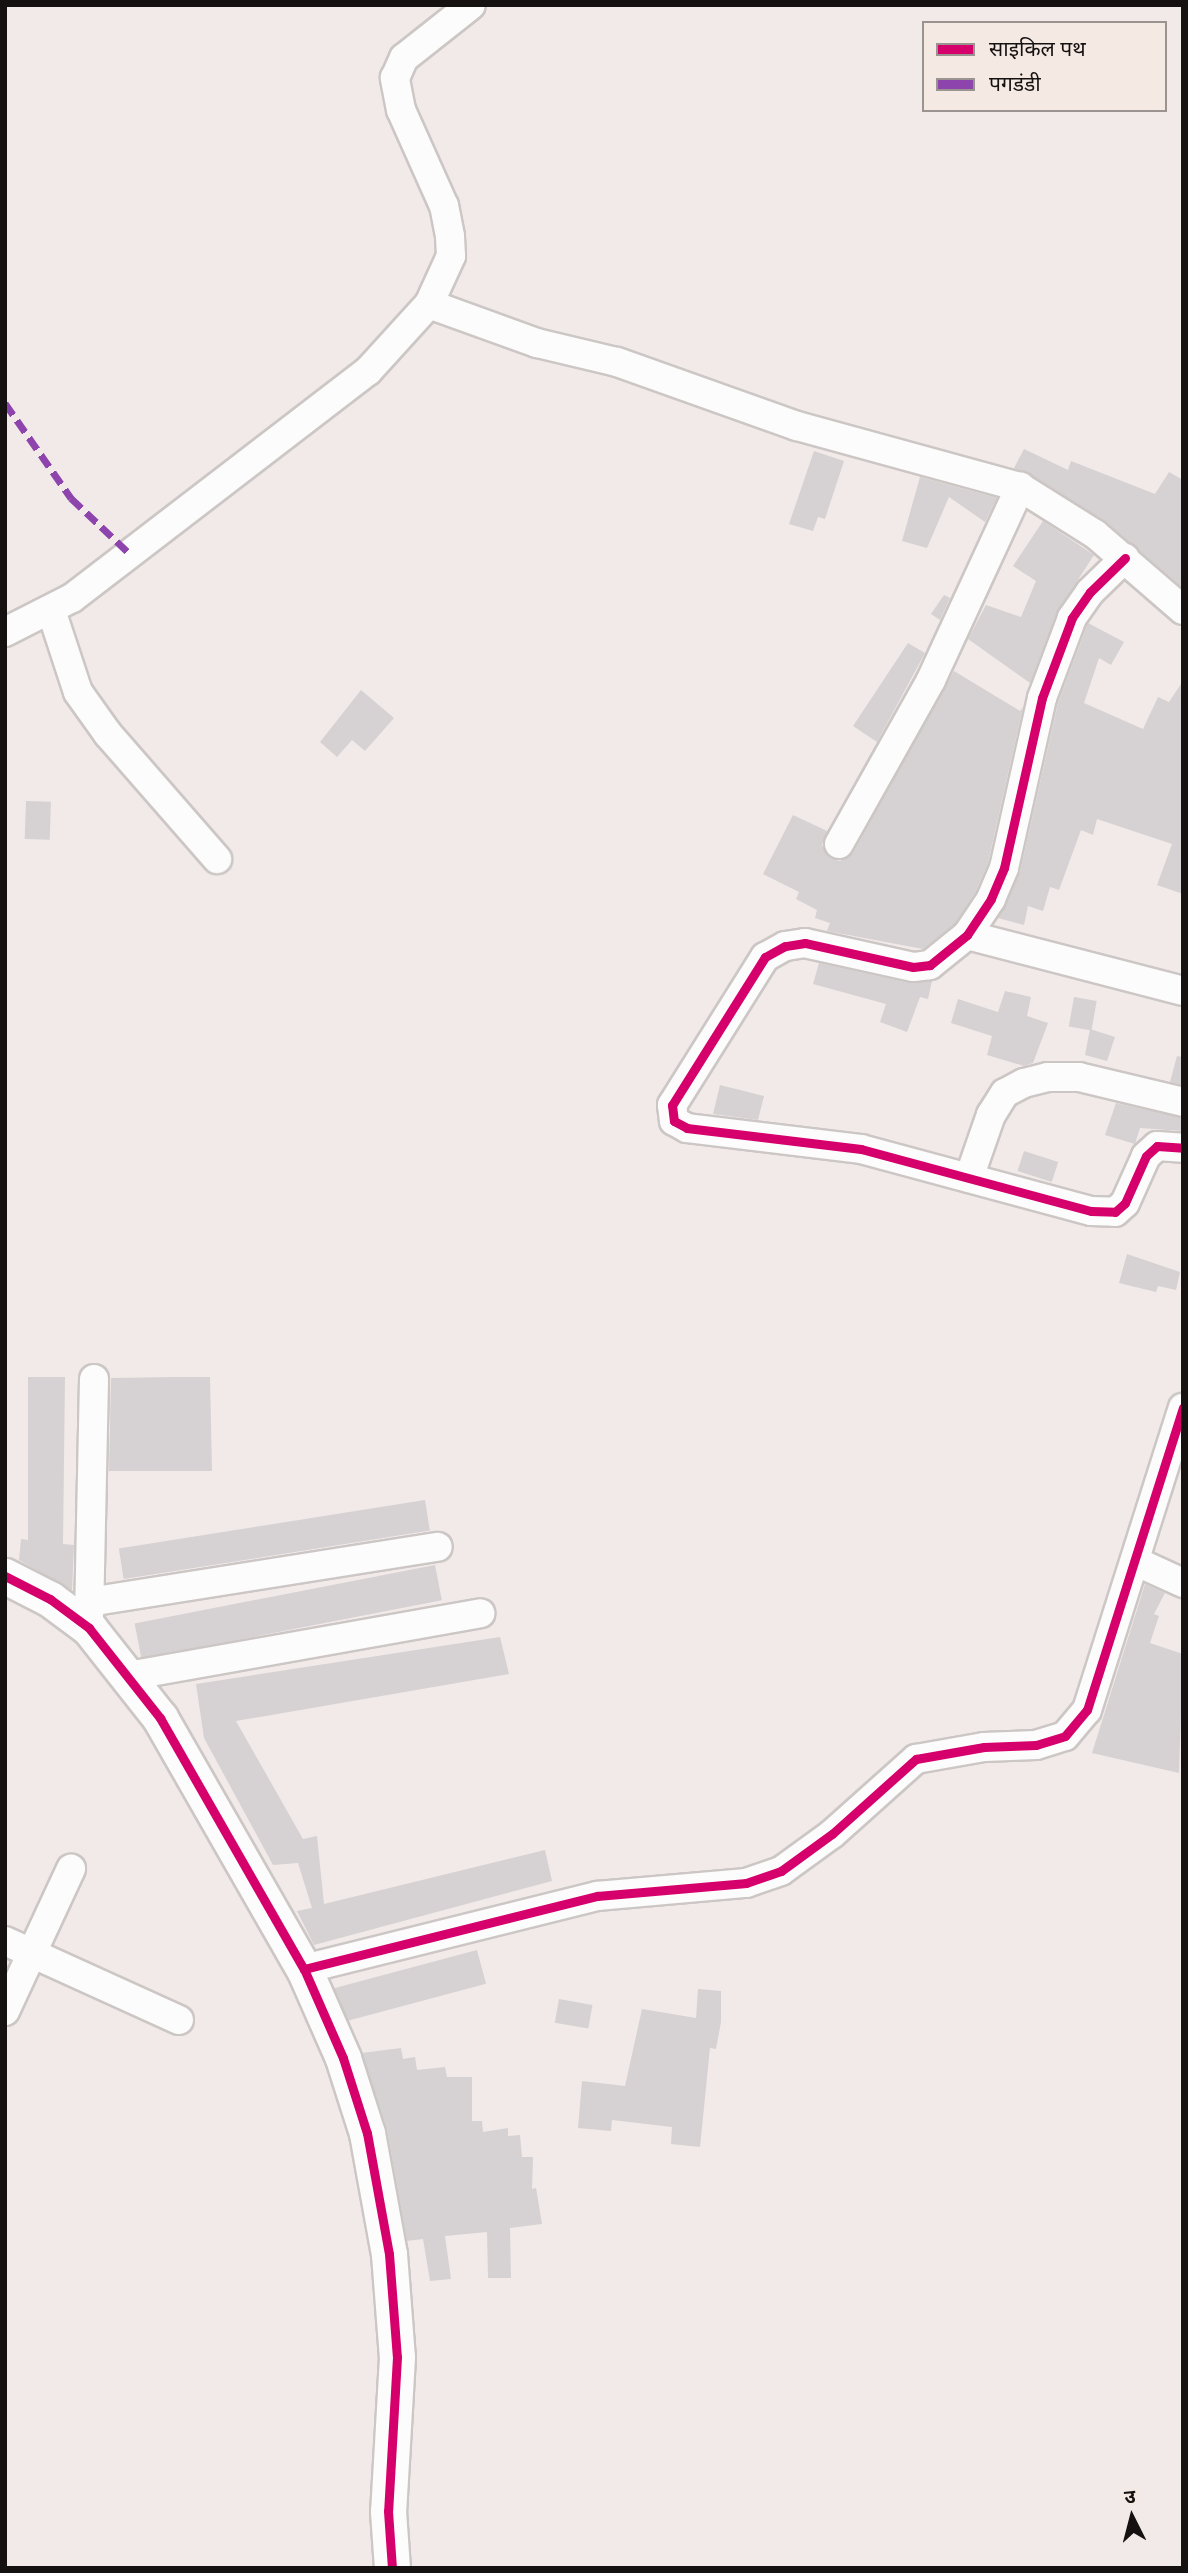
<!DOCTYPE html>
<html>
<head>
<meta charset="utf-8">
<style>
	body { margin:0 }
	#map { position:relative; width:1188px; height:2573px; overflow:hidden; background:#f1eae8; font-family:"Open Sans","Noto Sans Devanagari",sans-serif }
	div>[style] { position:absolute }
	.building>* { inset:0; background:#d6d2d3; transform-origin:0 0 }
	.roads { filter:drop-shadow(2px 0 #ccc7c5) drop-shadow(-2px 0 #ccc7c5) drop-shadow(0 2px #ccc7c5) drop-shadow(0 -2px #ccc7c5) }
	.minor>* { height:28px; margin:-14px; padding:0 14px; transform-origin:14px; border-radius:14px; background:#fdfcfc }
	.tertiary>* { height:35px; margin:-17.5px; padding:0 17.5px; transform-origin:17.5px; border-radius:17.5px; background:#fdfcfc }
	.quiet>* { height:7px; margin-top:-3.5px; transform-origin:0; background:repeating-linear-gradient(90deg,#8e44ad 0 14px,transparent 0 21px) }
	.cycleway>* { height:9px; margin:-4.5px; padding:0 4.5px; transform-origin:4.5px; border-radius:4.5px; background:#d6006c }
	span { translate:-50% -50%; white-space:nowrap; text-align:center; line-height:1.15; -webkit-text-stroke:5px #f5e9e4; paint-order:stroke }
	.frame { position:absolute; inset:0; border:7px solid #151110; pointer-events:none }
	.legend { position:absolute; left:922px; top:21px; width:245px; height:91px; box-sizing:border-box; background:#f5e9e4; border:2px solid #9b938f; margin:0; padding:9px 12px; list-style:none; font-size:21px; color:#151110 }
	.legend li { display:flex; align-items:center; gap:14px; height:35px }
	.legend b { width:35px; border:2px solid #9b938f }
	.north { position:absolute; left:1097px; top:2482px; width:70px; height:70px; -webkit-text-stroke:5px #f5e9e4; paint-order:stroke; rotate:354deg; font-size:19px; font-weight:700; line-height:28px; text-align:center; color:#151110 }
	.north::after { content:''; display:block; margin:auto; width:24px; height:32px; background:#151110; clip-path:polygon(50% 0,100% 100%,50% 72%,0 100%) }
</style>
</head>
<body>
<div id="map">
	<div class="building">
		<div style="clip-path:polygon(1024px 449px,1068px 470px,1071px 461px,1155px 494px,1169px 472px,1183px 480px,1183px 588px,1104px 520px,1014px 468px)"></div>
		<div style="clip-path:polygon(814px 451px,844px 461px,825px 519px,818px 517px,813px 531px,789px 524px)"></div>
		<div style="clip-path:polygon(920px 477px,997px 498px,985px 522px,949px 497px,927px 548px,902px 541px)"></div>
		<div style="clip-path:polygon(1043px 521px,1094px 555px,1057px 612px,1030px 683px,968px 639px,986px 605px,1021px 617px,1036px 581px,1013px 566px)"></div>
		<div style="clip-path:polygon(944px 595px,950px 598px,940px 620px,931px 614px)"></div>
		<div style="clip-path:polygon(1088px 623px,1124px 642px,1111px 665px,1099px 658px,1084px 703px,1143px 729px,1158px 697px,1169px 702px,1183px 681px,1183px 894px,1157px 885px,1172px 844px,1097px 819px,1093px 835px,1081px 830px,1059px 890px,1050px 887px,1043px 911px,1028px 906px,1024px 925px,998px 918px,1020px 872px,1058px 703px)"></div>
		<div style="clip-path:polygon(908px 643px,925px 653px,877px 742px,853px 726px)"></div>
		<div style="clip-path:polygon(954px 671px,1020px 711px,1023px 707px,988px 863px,976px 891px,955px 924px,923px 949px,827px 931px,830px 923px,815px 918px,817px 910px,796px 899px,799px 892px,763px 874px,793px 815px,827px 831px,822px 845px,830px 858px,840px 861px,853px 853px)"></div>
		<div style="clip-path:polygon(361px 690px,394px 718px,365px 751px,352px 740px,337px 757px,320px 742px)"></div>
		<div style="left:26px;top:801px;width:25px;height:38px;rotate:2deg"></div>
		<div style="clip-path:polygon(819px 963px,909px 983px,932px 981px,928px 999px,920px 997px,907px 1032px,880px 1022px,886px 1004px,813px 984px)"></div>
		<div style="clip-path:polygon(1005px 991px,1031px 997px,1027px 1016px,1048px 1023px,1033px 1063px,1024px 1066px,987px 1055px,992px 1036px,951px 1023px,958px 999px,998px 1012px)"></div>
		<div style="left:1074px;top:997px;width:23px;height:30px;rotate:10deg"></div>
		<div style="clip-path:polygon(1090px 1029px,1115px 1037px,1107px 1061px,1085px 1055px)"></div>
		<div style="clip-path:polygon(1177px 1056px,1183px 1057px,1183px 1085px,1170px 1082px)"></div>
		<div style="clip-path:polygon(720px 1085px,764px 1096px,758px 1120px,713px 1114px)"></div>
		<div style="clip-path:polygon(1116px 1103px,1183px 1118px,1183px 1131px,1140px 1128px,1135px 1144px,1105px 1135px)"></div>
		<div style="left:1024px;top:1151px;width:36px;height:21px;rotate:18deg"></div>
		<div style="clip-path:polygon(1127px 1254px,1180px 1272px,1176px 1290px,1158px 1286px,1156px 1292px,1119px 1283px)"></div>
		<div style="clip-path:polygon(28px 1377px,65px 1377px,63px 1544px,74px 1545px,72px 1590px,19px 1560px,21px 1539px,28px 1540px)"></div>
		<div style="clip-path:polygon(174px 1377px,210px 1377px,212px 1471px,109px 1471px,111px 1378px)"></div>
		<div style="left:425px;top:1500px;width:31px;height:310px;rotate:81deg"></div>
		<div style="left:435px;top:1565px;width:36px;height:306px;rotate:79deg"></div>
		<div style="clip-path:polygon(1145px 1584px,1165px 1593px,1154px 1614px,1159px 1616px,1150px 1643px,1183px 1654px,1179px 1773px,1092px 1753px)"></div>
		<div style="clip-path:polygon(500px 1637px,509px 1674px,236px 1721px,303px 1839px,317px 1836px,324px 1904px,545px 1850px,552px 1881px,314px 1945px,297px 1911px,312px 1908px,298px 1863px,273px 1865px,204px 1738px,196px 1684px)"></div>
		<div style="left:477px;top:1950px;width:35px;height:148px;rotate:75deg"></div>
		<div style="clip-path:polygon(698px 1989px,721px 1991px,721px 2022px,716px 2049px,710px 2048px,700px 2147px,671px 2144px,672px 2127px,612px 2120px,611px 2131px,578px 2128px,582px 2081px,625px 2086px,642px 2009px,696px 2018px)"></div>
		<div style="left:559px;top:1999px;width:34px;height:24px;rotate:10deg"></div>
		<div style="clip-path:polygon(401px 2048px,403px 2059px,415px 2057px,417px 2070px,445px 2067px,447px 2077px,472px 2077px,472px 2121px,482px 2121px,483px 2132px,508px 2128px,508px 2136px,520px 2135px,522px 2157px,533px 2157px,532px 2189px,536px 2188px,542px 2224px,510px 2228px,511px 2278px,488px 2278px,487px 2232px,445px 2236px,451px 2279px,430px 2281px,423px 2239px,407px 2241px,387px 2129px,362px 2053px)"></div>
	</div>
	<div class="roads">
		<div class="minor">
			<div style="left:429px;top:304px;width:115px;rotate:19.9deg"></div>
			<div style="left:537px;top:343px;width:82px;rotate:13.4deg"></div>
			<div style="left:617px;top:362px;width:191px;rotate:19.6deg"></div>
			<div style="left:797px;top:426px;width:231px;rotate:15.3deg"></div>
			<div style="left:1020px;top:487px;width:89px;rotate:32.1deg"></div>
			<div style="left:1095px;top:534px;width:116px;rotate:40.8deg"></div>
			<div style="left:1125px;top:558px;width:49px;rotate:135.8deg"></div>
			<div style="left:1090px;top:592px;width:32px;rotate:125deg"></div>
			<div style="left:1072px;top:618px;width:85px;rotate:110.6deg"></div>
			<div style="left:1042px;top:698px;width:174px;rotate:102.6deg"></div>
			<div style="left:1004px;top:868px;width:34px;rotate:113deg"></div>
			<div style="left:991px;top:899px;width:43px;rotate:123.7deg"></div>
			<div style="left:967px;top:935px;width:48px;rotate:141deg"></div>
			<div style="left:930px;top:965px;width:17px;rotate:173deg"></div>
			<div style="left:913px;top:967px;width:111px;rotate:-167.5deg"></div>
			<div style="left:805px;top:943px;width:20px;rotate:171deg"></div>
			<div style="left:785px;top:946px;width:23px;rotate:151deg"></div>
			<div style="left:765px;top:957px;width:175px;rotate:122.1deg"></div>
			<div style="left:672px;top:1105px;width:16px;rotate:83deg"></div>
			<div style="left:674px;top:1121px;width:15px;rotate:28deg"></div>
			<div style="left:687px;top:1128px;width:175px;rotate:6.9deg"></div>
			<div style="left:861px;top:1149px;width:238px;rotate:15.1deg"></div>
			<div style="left:1091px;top:1211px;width:24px;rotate:2deg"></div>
			<div style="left:1115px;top:1212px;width:13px;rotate:-42deg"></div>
			<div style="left:1125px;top:1203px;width:51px;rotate:-65.9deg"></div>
			<div style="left:1146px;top:1156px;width:15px;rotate:-42deg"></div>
			<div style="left:1157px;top:1146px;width:26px;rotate:4deg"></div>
			<div style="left:51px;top:610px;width:86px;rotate:71.8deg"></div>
			<div style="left:78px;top:692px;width:52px;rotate:54.5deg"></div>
			<div style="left:108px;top:734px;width:166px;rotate:48.9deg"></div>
			<div style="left:5px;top:632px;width:75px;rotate:-26.9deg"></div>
			<div style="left:72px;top:598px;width:373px;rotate:-37.5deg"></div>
			<div style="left:368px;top:371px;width:91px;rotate:-47.7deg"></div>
			<div style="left:429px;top:304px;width:53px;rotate:-65.4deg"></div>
			<div style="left:451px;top:256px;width:20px;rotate:-93deg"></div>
			<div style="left:450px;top:236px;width:31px;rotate:-101deg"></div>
			<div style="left:444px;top:206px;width:105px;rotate:-114.1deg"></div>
			<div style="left:401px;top:110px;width:33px;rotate:-101deg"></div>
			<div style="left:395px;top:78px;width:22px;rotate:-66deg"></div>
			<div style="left:404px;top:58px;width:85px;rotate:-38.3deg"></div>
			<div style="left:839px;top:844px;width:188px;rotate:-60.7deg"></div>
			<div style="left:931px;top:680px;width:213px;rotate:-65.2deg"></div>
			<div style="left:967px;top:935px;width:223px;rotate:14.5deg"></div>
			<div style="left:969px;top:1178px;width:67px;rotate:-70.8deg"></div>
			<div style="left:991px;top:1115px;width:26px;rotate:-58deg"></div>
			<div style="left:1005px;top:1093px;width:21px;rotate:-28deg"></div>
			<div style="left:1024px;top:1083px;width:25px;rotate:-14deg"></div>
			<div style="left:1048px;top:1077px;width:31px"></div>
			<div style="left:1079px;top:1077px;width:107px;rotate:13.5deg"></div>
			<div style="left:1135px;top:1561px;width:53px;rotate:24.6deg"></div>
			<div style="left:89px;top:1602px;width:353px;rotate:-9deg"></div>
			<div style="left:89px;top:1618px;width:239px;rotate:-88.8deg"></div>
			<div style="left:128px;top:1676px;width:358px;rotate:-10.1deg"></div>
			<div style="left:5px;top:1941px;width:191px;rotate:24.4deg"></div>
			<div style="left:304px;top:1969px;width:302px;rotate:-14deg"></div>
			<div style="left:597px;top:1896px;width:150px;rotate:-5deg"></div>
			<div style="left:746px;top:1883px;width:37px;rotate:-19deg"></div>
			<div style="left:781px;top:1871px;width:63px;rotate:-36deg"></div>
			<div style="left:832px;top:1834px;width:113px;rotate:-41.8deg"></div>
			<div style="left:916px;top:1759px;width:69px;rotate:-10deg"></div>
			<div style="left:984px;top:1747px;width:52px;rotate:-2.2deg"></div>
			<div style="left:1036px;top:1745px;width:30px;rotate:-17deg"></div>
			<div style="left:1065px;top:1736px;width:34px;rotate:-50deg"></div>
			<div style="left:1087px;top:1710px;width:317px;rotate:-72.4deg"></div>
			<div style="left:5px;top:2011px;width:157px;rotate:-65.1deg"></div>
		</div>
		<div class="tertiary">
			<div style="left:5px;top:1576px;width:51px;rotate:27.1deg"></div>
			<div style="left:50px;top:1599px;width:49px;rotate:36.6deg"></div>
			<div style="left:89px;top:1628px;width:115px;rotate:51.7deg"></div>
			<div style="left:160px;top:1718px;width:289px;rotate:60.2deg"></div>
			<div style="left:304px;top:1969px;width:97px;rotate:66.3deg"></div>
			<div style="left:343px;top:2058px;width:79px;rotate:72.3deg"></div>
			<div style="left:367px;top:2133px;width:123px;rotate:79.7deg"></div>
			<div style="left:389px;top:2254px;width:103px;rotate:85.6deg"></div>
			<div style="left:397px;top:2357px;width:154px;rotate:93.3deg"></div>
			<div style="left:388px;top:2511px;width:57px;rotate:86deg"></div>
		</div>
	</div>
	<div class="quiet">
		<div style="left:5px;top:403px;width:116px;rotate:55.2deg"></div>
		<div style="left:71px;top:498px;width:80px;rotate:43.5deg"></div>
	</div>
	<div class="cycleway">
		<div style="left:1125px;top:558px;width:49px;rotate:135.8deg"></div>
		<div style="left:1090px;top:592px;width:32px;rotate:125deg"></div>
		<div style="left:1072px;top:618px;width:85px;rotate:110.6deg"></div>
		<div style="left:1042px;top:698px;width:174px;rotate:102.6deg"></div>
		<div style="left:1004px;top:868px;width:34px;rotate:113deg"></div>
		<div style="left:991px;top:899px;width:43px;rotate:123.7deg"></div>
		<div style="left:967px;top:935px;width:48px;rotate:141deg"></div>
		<div style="left:930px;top:965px;width:17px;rotate:173deg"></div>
		<div style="left:913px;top:967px;width:111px;rotate:-167.5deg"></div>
		<div style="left:805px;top:943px;width:20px;rotate:171deg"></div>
		<div style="left:785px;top:946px;width:23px;rotate:151deg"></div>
		<div style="left:765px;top:957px;width:175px;rotate:122.1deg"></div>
		<div style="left:672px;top:1105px;width:16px;rotate:83deg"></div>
		<div style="left:674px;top:1121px;width:15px;rotate:28deg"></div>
		<div style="left:687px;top:1128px;width:175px;rotate:6.9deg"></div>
		<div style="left:861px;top:1149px;width:238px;rotate:15.1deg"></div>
		<div style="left:1091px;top:1211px;width:24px;rotate:2deg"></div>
		<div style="left:1115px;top:1212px;width:13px;rotate:-42deg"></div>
		<div style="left:1125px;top:1203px;width:51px;rotate:-65.9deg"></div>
		<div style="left:1146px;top:1156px;width:15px;rotate:-42deg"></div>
		<div style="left:1157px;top:1146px;width:26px;rotate:4deg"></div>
		<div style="left:5px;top:1576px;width:51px;rotate:27.1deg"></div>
		<div style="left:50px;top:1599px;width:49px;rotate:36.6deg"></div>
		<div style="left:89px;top:1628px;width:115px;rotate:51.7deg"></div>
		<div style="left:160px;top:1718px;width:289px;rotate:60.2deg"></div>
		<div style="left:304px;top:1969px;width:97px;rotate:66.3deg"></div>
		<div style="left:343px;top:2058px;width:79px;rotate:72.3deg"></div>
		<div style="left:367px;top:2133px;width:123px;rotate:79.7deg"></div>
		<div style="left:389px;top:2254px;width:103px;rotate:85.6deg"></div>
		<div style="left:397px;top:2357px;width:154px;rotate:93.3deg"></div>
		<div style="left:388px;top:2511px;width:57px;rotate:86deg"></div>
		<div style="left:304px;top:1969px;width:302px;rotate:-14deg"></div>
		<div style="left:597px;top:1896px;width:150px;rotate:-5deg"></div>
		<div style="left:746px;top:1883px;width:37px;rotate:-19deg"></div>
		<div style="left:781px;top:1871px;width:63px;rotate:-36deg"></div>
		<div style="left:832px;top:1834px;width:113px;rotate:-41.8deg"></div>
		<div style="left:916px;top:1759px;width:69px;rotate:-10deg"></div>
		<div style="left:984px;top:1747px;width:52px;rotate:-2.2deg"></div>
		<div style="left:1036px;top:1745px;width:30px;rotate:-17deg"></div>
		<div style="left:1065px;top:1736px;width:34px;rotate:-50deg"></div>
		<div style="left:1087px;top:1710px;width:317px;rotate:-72.4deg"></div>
	</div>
	<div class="frame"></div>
	<ul class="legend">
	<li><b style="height:9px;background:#d6006c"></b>साइकिल पथ</li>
	<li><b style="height:9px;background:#8e44ad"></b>पगडंडी</li>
	</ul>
	<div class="north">उ</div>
</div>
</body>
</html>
